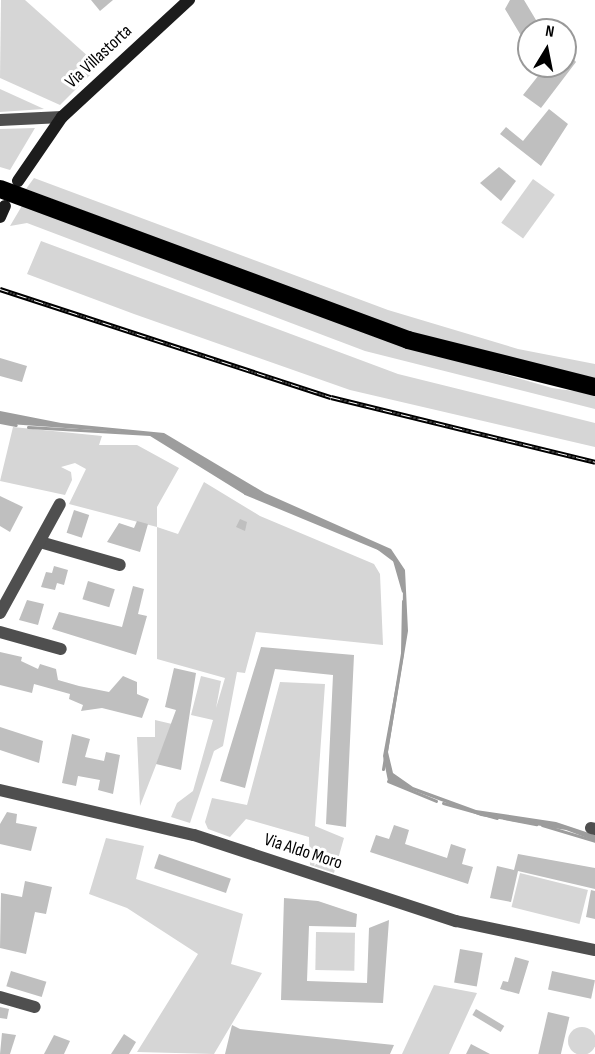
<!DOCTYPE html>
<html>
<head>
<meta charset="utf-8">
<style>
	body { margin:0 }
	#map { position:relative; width:595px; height:1054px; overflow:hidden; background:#fff; font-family:"Sofia Sans Condensed",sans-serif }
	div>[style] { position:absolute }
	.green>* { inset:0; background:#d6d6d6; transform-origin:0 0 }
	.round { border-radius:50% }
	.water>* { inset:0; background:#9d9d9d }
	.stream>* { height:3px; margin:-1.5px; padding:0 1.5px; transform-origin:1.5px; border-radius:1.5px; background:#9d9d9d }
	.building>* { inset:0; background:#bfbfbf; transform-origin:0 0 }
	.street>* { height:12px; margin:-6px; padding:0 6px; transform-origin:6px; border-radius:6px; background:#4f4f4f }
	.secondary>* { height:12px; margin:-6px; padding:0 6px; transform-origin:6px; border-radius:6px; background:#1c1c1c }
	.highway>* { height:18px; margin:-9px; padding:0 9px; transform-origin:9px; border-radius:9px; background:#000 }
	.rail>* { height:5px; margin-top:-2.5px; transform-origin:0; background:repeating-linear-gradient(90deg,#fff 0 9px,#000 0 18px); box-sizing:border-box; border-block:2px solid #000 }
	span { translate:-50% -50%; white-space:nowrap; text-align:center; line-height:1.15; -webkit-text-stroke:6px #fff; paint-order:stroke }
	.street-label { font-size:18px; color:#000 }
	.north { position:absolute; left:517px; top:18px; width:60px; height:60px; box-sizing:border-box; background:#fff; border:2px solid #999; border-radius:50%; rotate:10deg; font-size:16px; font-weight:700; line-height:24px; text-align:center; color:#000 }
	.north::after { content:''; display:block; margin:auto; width:21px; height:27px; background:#000; clip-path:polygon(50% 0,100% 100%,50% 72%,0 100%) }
</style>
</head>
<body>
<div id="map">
	<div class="green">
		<div style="clip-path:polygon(1px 0,25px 0,99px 66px,60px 105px,0 78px)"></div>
		<div style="clip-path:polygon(0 89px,44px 109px,0 112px)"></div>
		<div style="clip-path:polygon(35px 128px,10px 170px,0 167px,0 129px)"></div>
		<div style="clip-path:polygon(34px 178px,388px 310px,518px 349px,595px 364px,595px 378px,449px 345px,371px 319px,26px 189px)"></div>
		<div style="left:533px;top:179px;width:27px;height:54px;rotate:36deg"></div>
		<div style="clip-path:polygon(23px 204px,386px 340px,552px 388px,595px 394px,595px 409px,365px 351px,27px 223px,10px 226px)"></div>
		<div style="clip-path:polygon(41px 241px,398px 374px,595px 423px,595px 447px,350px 390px,134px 314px,27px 274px)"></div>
		<div style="clip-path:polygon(13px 427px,102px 436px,99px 445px,137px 445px,179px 468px,157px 507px,157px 527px,178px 534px,204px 482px,260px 516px,374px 564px,380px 574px,383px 645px,256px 632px,245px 673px,237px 672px,223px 746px,214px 751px,190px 823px,171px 817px,177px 803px,193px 791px,213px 720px,191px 715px,201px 676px,221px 681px,216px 708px,225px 678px,157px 659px,157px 527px,69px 504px,86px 469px,75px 463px,61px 467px,71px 472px,72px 480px,65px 495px,0 481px)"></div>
		<div style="clip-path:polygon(280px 682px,325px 684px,315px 826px,344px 838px,334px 873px,310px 865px,309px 837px,246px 819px,230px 837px,208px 829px,205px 822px,212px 798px,247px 805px)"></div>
		<div style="clip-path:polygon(155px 720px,172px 724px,140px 806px,137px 737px,155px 737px)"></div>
		<div style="clip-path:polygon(106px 838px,144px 846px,136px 879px,243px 914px,231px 964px,262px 973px,214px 1054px,137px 1052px,198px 954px,127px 908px,89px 894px)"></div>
		<div style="left:520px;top:873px;width:70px;height:35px;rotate:14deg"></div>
		<div style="left:316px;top:932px;width:39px;height:38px;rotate:1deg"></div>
		<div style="clip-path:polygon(434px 985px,477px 993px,449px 1054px,402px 1054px)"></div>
		<div class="round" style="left:568px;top:1027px;width:28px;height:28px"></div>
	</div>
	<div class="water">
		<div style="clip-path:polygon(0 411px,61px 423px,164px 433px,265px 493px,391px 549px,405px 570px,408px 631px,388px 752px,393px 773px,413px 787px,476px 810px,556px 822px,595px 835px,595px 841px,566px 830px,481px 816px,388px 781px,383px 756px,402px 653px,403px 588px,394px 560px,378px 548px,245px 493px,150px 434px,9px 424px,0 422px)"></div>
	</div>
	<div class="stream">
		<div style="left:0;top:422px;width:16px;rotate:11deg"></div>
		<div style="left:28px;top:427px;width:122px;rotate:3.3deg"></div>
		<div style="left:150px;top:434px;width:112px;rotate:31.8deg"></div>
		<div style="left:245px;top:493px;width:144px;rotate:22.5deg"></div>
		<div style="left:378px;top:548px;width:20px;rotate:37deg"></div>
		<div style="left:394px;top:560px;width:32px;rotate:74deg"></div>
		<div style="left:383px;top:769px;width:118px;rotate:-80.7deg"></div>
		<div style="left:402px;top:653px;width:52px;rotate:-88.9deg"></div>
		<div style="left:388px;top:781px;width:52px;rotate:22.6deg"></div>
		<div style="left:443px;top:803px;width:56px;rotate:15.5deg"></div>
		<div style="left:504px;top:818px;width:33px;rotate:11deg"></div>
		<div style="left:542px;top:825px;width:55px;rotate:16.8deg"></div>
	</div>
	<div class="building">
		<div style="clip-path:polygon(91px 0,113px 0,100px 11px)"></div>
		<div style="clip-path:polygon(510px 0,524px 0,542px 30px,529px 30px,529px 49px,505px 9px)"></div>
		<div style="clip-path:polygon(565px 49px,576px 62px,541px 108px,523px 95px,546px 66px,565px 66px)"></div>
		<div style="clip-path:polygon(549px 109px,568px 124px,541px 166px,500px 134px,506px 127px,523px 141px)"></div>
		<div style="clip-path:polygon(499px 167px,516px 181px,501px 201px,480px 183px)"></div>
		<div style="clip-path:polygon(0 358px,27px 366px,22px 382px,0 376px)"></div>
		<div style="clip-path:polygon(0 496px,23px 507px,10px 532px,0 526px)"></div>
		<div style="left:74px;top:510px;width:16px;height:24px;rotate:18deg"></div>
		<div style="clip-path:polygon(240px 519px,247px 522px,245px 531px,236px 527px)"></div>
		<div style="clip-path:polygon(137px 521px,148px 524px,140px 552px,107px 542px,119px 523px,134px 528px)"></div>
		<div style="clip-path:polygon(54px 566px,68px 570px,64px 585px,57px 583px,55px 590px,41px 587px,46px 572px,52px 573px)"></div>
		<div style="left:88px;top:581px;width:28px;height:19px;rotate:17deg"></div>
		<div style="clip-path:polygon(133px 586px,144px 589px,138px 614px,147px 616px,136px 655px,52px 629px,59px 612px,122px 627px)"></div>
		<div style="clip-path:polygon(27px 600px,44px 604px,38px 625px,19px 620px)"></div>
		<div style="clip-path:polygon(261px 647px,354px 655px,346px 827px,326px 824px,333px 675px,275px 669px,245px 788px,220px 781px)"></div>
		<div style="clip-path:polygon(0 652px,22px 657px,21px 661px,38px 669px,40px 664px,56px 669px,58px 680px,79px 686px,109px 692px,123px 676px,137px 682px,137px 694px,149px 699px,142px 718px,102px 708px,81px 711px,83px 705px,69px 699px,70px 694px,34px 684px,32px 693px,0 685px)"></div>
		<div style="clip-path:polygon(174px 668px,196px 673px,181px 770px,156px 764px,176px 710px,165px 707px)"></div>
		<div style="clip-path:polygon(0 727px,43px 741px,39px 763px,0 750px)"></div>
		<div style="clip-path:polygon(72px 734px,90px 739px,85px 757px,104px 761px,106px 752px,120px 755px,113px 794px,98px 790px,100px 780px,78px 776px,76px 786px,62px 783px)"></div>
		<div style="clip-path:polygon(7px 812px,17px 814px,16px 823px,37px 827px,31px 851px,0 844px,0 824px)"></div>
		<div style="clip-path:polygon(394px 825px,409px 830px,405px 844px,447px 858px,451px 844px,466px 849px,462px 864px,473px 867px,468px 884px,370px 852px,376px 835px,389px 839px)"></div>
		<div style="left:159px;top:854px;width:76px;height:15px;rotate:19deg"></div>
		<div style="clip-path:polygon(518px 854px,595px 868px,595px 889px,518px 871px,511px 902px,490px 898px,497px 866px,514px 870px)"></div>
		<div style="clip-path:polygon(25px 881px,52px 887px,46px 914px,35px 912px,26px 954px,0 948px,1px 893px,22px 897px)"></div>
		<div style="clip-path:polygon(591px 890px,595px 891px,595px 919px,586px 917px)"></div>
		<div style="clip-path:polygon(284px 898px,318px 901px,357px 914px,356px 927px,309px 926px,307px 981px,367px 983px,369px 928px,389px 920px,383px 1003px,281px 1000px)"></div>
		<div style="left:460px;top:949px;width:23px;height:34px;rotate:10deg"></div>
		<div style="clip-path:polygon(515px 957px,529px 961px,519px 994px,500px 989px,503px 981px,508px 982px)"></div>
		<div style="left:11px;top:971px;width:37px;height:16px;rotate:17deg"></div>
		<div style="left:552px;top:971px;width:44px;height:19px;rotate:12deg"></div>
		<div style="clip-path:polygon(0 1007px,9px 1009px,7px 1019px,0 1018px)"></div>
		<div style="left:476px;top:1009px;width:33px;height:7px;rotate:31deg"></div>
		<div style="left:548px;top:1012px;width:22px;height:43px;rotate:13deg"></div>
		<div style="clip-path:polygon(232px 1025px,240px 1029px,394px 1045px,390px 1054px,225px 1054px)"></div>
		<div style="clip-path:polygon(2px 1033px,16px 1035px,10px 1054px,0 1054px)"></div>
		<div style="clip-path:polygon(124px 1034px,136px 1042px,129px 1054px,111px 1054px)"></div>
		<div style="clip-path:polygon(54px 1035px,70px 1041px,64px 1054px,44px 1054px)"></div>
		<div style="clip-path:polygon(471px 1044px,490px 1054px,466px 1054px)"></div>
	</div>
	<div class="street">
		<div style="left:0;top:120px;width:62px;rotate:-2.8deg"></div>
		<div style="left:40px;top:542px;width:83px;rotate:16deg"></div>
		<div style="left:0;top:613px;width:124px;rotate:-61.2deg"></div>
		<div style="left:0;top:632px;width:63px;rotate:15.6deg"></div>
		<div style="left:0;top:790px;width:199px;rotate:13.1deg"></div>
		<div style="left:194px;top:835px;width:276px;rotate:18.2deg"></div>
		<div style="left:456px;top:921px;width:142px;rotate:11.8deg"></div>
		<div style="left:591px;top:828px;width:4px;rotate:14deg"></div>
		<div style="left:0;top:997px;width:36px;rotate:16deg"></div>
	</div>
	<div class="secondary">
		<div style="left:18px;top:181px;width:78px;rotate:-55.5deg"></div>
		<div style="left:62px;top:117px;width:173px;rotate:-42.7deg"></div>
		<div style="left:0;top:217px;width:12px;rotate:-66deg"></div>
	</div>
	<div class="highway">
		<div style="left:0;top:189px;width:435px;rotate:20.3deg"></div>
		<div style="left:408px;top:340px;width:193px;rotate:14.1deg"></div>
	</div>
	<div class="rail">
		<div style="left:0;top:289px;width:348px;rotate:18.1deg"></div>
		<div style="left:331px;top:397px;width:272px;rotate:13.8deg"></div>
	</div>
	<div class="street-label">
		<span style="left:99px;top:57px;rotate:-43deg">Via Villastorta</span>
		<span style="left:303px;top:852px;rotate:18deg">Via Aldo Moro</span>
	</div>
	<div class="north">N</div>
</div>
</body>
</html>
